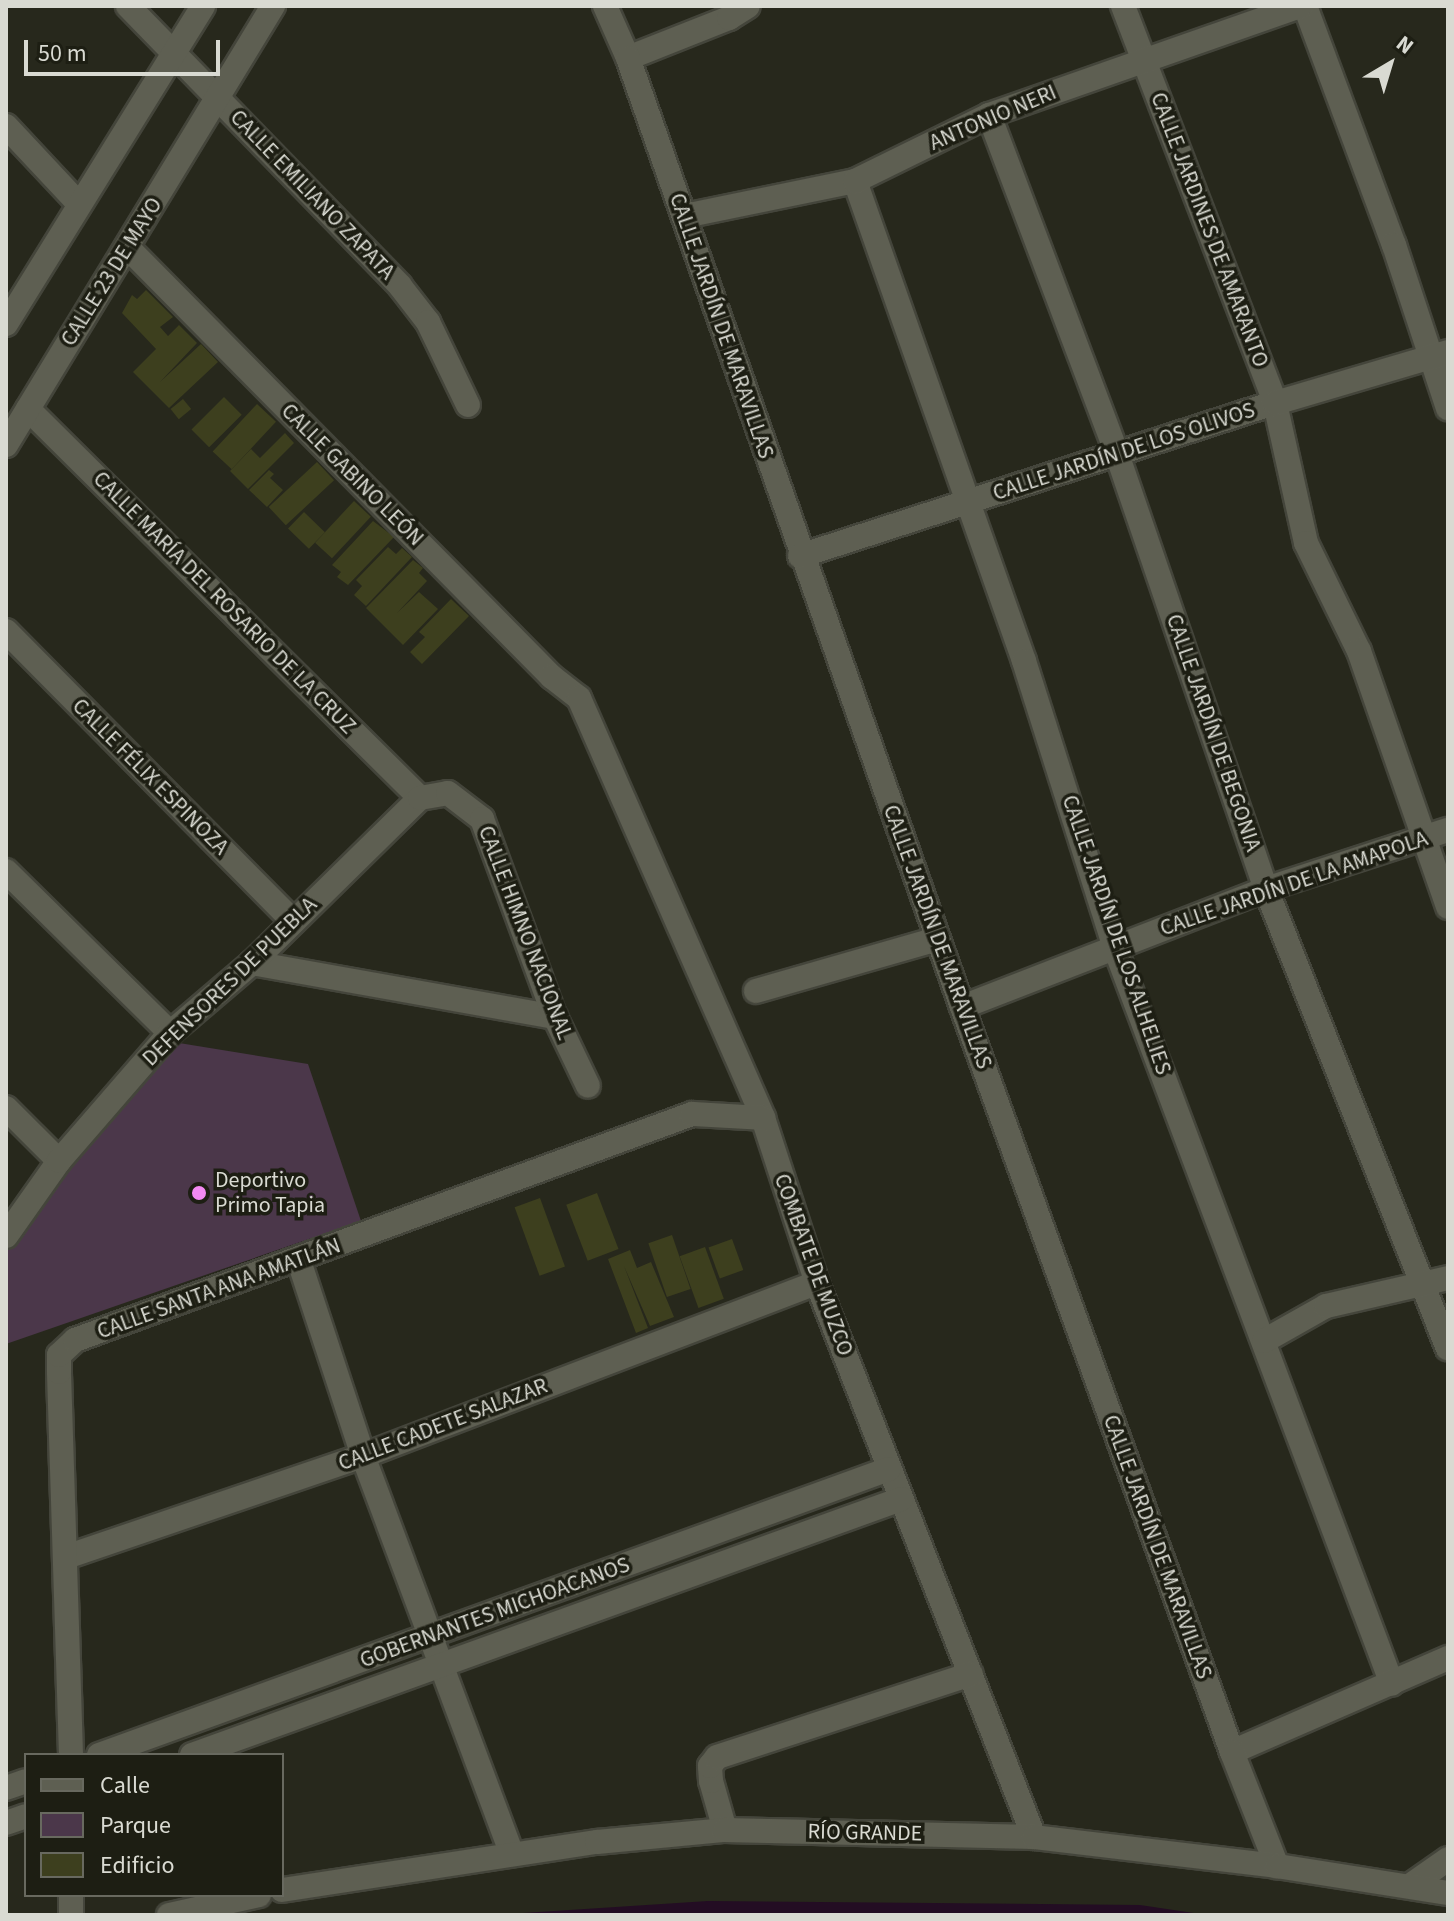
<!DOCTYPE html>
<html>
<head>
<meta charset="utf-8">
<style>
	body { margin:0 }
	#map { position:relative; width:1454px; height:1921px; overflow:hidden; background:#27281c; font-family:"Source Sans 3",sans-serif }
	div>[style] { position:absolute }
	.green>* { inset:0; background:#4b374a }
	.water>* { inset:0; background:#230d23 }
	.building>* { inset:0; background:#3d3f1e; transform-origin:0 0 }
	.roads { filter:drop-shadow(2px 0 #44453b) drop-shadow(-2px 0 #44453b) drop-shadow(0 2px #44453b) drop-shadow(0 -2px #44453b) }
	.street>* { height:24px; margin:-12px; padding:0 12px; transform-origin:12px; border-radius:12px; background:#5e5f52 }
	.secondary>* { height:24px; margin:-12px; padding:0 12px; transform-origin:12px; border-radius:12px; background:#5e5f52 }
	.dots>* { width:22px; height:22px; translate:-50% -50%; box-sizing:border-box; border:4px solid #1d1e13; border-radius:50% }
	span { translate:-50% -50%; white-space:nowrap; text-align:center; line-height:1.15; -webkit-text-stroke:7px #1d1e13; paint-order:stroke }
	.street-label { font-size:22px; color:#d9dad2 }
	.poi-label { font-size:22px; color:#d9dad2 }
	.left { translate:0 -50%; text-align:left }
	.frame { position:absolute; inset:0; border:8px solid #d9dad2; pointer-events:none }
	.legend { position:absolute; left:24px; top:1753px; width:260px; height:144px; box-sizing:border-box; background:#1d1e13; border:2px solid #68695f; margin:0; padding:10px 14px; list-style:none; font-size:24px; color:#d9dad2 }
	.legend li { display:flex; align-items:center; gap:16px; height:40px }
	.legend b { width:40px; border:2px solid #68695f }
	.north { position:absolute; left:1350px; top:24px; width:80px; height:80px; -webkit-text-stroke:6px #1d1e13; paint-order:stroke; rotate:38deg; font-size:22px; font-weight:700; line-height:32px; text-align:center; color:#d9dad2 }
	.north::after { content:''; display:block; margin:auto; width:28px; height:36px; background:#d9dad2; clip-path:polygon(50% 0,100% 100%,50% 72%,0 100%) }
	.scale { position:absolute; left:24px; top:40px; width:196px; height:36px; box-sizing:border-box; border:4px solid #d9dad2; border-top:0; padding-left:10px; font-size:24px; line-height:28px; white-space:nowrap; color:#d9dad2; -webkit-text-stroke:6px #1d1e13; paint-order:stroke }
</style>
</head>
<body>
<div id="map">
	<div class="green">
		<div style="clip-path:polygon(179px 1043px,308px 1064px,361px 1221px,6px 1344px,6px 1249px,65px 1166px)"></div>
	</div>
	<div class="water">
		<div style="clip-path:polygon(708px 1901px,1140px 1905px,1207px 1915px,491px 1915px)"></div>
	</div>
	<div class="building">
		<div style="clip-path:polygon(146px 290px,173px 317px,160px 327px,168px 336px,179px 325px,197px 343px,160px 382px,201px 344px,218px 362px,169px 408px,133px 372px,156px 349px,122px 313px,132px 295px,137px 299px)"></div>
		<div style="left:224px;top:397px;width:25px;height:46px;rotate:45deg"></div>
		<div style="left:183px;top:399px;width:13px;height:16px;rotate:51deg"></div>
		<div style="left:257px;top:404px;width:26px;height:65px;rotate:43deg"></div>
		<div style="clip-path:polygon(285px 433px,294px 443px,248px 489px,230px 471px,251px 449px,260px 458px)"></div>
		<div style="left:317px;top:462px;width:25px;height:66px;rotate:47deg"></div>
		<div style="clip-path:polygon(269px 470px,274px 474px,270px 478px,283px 490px,267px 507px,249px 490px)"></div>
		<div style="left:354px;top:501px;width:23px;height:57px;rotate:43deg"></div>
		<div style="left:304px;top:512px;width:29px;height:23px;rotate:44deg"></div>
		<div style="clip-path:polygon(373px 521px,394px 537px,348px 585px,337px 577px,341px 572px,332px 565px)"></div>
		<div style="clip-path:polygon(388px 547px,396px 554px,402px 548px,412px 557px,366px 606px,354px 595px,362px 586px,356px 580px)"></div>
		<div style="clip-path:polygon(413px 560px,423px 568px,419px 573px,427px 581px,397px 613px,419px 592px,438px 609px,403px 645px,366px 608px)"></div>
		<div style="clip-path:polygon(451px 599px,469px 616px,422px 664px,410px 652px,425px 637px,419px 632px)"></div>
		<div style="left:597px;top:1193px;width:60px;height:33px;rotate:69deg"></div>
		<div style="left:540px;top:1198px;width:73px;height:27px;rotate:70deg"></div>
		<div style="left:672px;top:1235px;width:57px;height:25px;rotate:71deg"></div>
		<div style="left:732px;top:1239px;width:33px;height:25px;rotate:70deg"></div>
		<div style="left:705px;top:1247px;width:55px;height:27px;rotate:70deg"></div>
		<div style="clip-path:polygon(630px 1250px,637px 1268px,651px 1262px,674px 1317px,650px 1326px,624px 1266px,648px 1328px,636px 1333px,608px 1259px)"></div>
	</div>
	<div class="roads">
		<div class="street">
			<div style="left:128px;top:6px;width:390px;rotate:45.8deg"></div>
			<div style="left:400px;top:286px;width:46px;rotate:52.1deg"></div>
			<div style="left:428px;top:322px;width:92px;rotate:64.3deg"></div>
			<div style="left:1123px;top:6px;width:425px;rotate:69deg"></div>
			<div style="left:1275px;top:403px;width:143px;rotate:77.5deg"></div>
			<div style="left:1306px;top:543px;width:120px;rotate:63.9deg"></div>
			<div style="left:1359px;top:651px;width:271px;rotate:70.8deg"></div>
			<div style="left:1305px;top:6px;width:255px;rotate:69.6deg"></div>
			<div style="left:1394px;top:245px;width:172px;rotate:71.7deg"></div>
			<div style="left:628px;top:58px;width:109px;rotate:-21.6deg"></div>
			<div style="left:729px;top:18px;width:22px;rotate:-32deg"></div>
			<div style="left:989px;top:115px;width:362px;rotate:69.3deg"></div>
			<div style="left:1117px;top:454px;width:460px;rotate:71.1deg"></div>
			<div style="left:1266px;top:889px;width:494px;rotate:68.4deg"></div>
			<div style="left:6px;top:126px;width:107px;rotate:46.9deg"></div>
			<div style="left:855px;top:181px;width:509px;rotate:70.6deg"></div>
			<div style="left:1024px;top:661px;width:301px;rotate:72.4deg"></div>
			<div style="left:1115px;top:948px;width:786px;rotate:69.38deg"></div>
			<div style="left:684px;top:216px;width:175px;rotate:-11.6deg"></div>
			<div style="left:855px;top:181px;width:149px;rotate:-26.2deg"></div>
			<div style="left:989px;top:115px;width:330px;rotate:-19.3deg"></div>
			<div style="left:127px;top:247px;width:605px;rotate:45.34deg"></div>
			<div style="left:552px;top:677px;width:34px;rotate:38deg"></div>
			<div style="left:579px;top:698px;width:459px;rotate:66.3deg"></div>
			<div style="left:763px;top:1118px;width:174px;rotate:71.9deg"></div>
			<div style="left:817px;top:1283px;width:595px;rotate:68.61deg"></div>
			<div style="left:28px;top:409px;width:552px;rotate:44.78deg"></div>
			<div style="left:6px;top:631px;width:409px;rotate:45.3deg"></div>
			<div style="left:6px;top:871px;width:231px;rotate:44.6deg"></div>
			<div style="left:252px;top:963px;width:308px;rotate:10.1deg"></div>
			<div style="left:756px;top:991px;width:188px;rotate:-16deg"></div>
			<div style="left:962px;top:1007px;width:326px;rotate:-21.2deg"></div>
			<div style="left:1266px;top:889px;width:191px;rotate:-18deg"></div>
			<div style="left:6px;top:1108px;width:75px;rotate:45deg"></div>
			<div style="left:6px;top:1236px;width:92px;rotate:-54.8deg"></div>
			<div style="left:59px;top:1161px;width:169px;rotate:-49.1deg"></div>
			<div style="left:170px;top:1033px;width:108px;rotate:-40.5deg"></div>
			<div style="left:252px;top:963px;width:235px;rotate:-44.5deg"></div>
			<div style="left:420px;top:798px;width:28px;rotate:-10deg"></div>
			<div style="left:448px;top:793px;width:43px;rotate:37.4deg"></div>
			<div style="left:482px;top:819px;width:211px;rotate:69.8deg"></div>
			<div style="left:555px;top:1017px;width:76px;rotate:64.4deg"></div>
			<div style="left:299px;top:1261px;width:205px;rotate:71.8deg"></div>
			<div style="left:363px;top:1456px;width:425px;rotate:69.5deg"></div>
			<div style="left:1264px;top:1341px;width:71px;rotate:-29.4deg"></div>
			<div style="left:1326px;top:1306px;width:125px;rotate:-12.9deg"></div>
			<div style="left:66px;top:1557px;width:314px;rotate:-18.8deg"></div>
			<div style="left:363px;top:1456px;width:486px;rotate:-20.9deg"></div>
			<div style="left:1232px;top:1752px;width:236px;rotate:-23.5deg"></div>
			<div style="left:71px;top:1755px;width:383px;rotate:-91.8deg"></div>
			<div style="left:59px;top:1372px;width:17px;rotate:-90deg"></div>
			<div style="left:59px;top:1355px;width:22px;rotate:-43deg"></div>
			<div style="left:75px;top:1340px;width:657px;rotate:-20.12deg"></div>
			<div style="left:692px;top:1114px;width:71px;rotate:3.2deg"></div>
			<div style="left:99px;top:1755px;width:840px;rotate:-19.9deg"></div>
			<div style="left:192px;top:1755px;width:754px;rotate:-19.85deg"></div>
			<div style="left:6px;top:1788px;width:21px;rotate:-19deg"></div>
			<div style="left:6px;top:1823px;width:21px;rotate:-19deg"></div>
			<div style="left:725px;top:1830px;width:51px;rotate:-105.9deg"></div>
			<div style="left:711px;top:1781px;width:15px;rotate:-94deg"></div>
			<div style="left:710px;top:1766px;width:11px;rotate:-52deg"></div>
			<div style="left:717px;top:1757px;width:267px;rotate:-18.1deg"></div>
			<div style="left:1411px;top:1885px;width:45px;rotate:-35.1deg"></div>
			<div style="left:71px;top:1915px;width:20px;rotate:-90deg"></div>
		</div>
		<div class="secondary">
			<div style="left:605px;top:6px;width:57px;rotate:66.1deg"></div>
			<div style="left:628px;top:58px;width:1006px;rotate:70.61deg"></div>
			<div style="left:962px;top:1007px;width:792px;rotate:70.08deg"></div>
			<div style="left:1232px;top:1752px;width:123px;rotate:68.5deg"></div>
			<div style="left:6px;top:324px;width:374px;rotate:-58.2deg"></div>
			<div style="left:6px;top:445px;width:514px;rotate:-58.69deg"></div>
			<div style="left:800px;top:556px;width:499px;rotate:-17.9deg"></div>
			<div style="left:1275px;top:403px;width:180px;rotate:-16.4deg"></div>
			<div style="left:282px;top:1890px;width:319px;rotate:-8.7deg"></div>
			<div style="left:597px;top:1842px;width:129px;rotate:-5.4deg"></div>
			<div style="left:725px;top:1830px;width:309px;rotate:1.3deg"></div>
			<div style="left:1034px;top:1837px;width:245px;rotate:6.8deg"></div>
			<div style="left:1277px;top:1866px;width:173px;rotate:9deg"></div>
			<div style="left:169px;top:1915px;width:92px;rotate:-12.5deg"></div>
		</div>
	</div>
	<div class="dots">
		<div style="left:199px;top:1193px;background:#f38af2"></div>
	</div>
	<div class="street-label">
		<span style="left:993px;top:118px;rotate:-23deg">ANTONIO NERI</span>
		<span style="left:312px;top:195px;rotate:46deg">CALLE EMILIANO ZAPATA</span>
		<span style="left:1209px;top:230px;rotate:69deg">CALLE JARDINES DE AMARANTO</span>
		<span style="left:112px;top:272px;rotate:-58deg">CALLE 23 DE MAYO</span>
		<span style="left:721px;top:326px;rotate:71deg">CALLE JARDÍN DE MARAVILLAS</span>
		<span style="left:1124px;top:452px;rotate:-18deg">CALLE JARDÍN DE LOS OLIVOS</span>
		<span style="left:352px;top:475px;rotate:45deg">CALLE GABINO LEÓN</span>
		<span style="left:224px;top:603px;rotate:45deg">CALLE MARÍA DEL ROSARIO DE LA CRUZ</span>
		<span style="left:1213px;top:733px;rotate:71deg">CALLE JARDÍN DE BEGONIA</span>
		<span style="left:150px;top:777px;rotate:45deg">CALLE FÉLIX ESPINOZA</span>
		<span style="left:1294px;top:884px;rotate:-19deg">CALLE JARDÍN DE LA AMAPOLA</span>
		<span style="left:525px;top:933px;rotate:69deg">CALLE HIMNO NACIONAL</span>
		<span style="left:1116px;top:935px;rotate:71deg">CALLE JARDÍN DE LOS ALHELIES</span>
		<span style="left:937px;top:937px;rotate:70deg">CALLE JARDÍN DE MARAVILLAS</span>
		<span style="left:230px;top:982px;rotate:-44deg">DEFENSORES DE PUEBLA</span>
		<span style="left:813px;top:1265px;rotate:70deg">COMBATE DE MUZCO</span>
		<span style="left:219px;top:1289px;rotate:-20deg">CALLE SANTA ANA AMATLÁN</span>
		<span style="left:443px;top:1425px;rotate:-21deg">CALLE CADETE SALAZAR</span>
		<span style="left:1157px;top:1547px;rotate:70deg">CALLE JARDÍN DE MARAVILLAS</span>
		<span style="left:495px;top:1613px;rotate:-20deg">GOBERNANTES MICHOACANOS</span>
		<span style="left:865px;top:1833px;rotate:1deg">RÍO GRANDE</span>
	</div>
	<div class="poi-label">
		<span class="left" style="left:215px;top:1193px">Deportivo<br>Primo Tapia</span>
	</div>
	<div class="frame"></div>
	<ul class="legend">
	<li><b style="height:10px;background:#5e5f52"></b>Calle</li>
	<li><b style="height:22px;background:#4b374a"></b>Parque</li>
	<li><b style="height:22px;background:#3d3f1e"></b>Edificio</li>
	</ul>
	<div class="north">N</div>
	<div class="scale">50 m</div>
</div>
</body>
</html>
